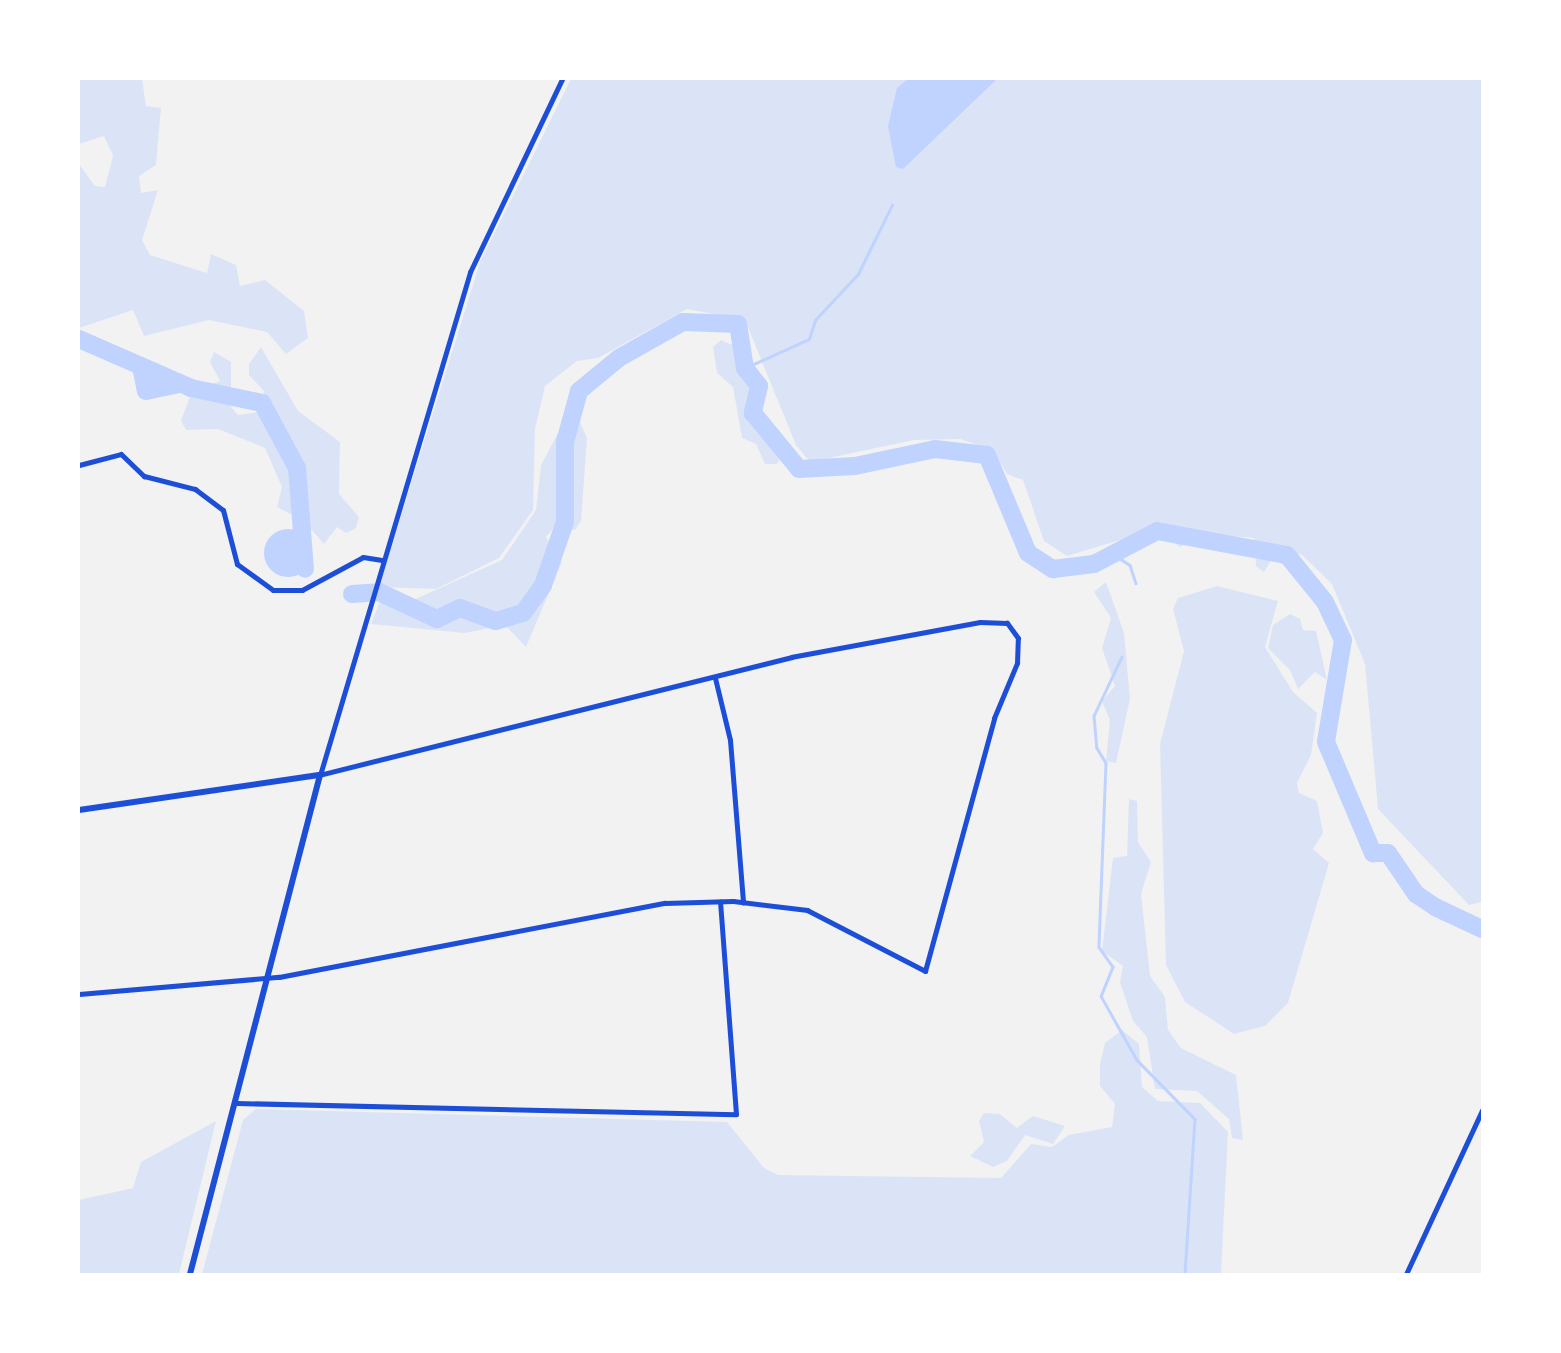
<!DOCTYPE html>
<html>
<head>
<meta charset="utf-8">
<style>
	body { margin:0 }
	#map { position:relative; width:1561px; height:1353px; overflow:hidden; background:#f2f2f2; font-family:"PT Sans Narrow",sans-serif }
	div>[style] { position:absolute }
	.green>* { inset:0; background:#dbe4f7 }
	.water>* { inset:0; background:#bfd3fe }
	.round { border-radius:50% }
	.stream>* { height:2.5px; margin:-1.25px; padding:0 1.25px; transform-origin:1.25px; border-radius:1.25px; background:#bfd3fe }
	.river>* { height:18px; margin:-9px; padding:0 9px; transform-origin:9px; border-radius:9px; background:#bfd3fe }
	.minor>* { height:5px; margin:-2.5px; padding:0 2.5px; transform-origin:2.5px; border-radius:2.5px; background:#1d4ed8 }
	.tertiary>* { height:6px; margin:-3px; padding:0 3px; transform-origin:3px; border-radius:3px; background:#1d4ed8 }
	span { translate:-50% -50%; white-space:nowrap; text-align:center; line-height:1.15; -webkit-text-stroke:5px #fff; paint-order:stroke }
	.frame { position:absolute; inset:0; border:80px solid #fff; pointer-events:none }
</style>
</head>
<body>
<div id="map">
	<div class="green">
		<div style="clip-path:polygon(79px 79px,142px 79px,146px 106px,161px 108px,156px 165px,139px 176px,141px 193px,158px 190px,142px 240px,150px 255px,207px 273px,211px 254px,236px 265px,240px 286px,265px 280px,304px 311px,308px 338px,286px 354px,267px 332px,209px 320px,144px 336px,133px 310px,79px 328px,79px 164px,95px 186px,105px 187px,113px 156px,104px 136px,79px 144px)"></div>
		<div style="clip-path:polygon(571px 79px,1482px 79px,1482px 902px,1469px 905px,1378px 809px,1365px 664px,1332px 584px,1302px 555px,1278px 548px,1264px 572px,1256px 566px,1254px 538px,1207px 534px,1180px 547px,1157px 529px,1067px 556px,1044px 541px,1023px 480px,1007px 474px,993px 450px,960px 439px,914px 440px,810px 462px,796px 445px,745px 320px,687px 309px,598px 358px,577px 361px,545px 386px,535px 429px,533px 510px,499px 558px,436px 589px,379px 587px,480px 262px)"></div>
		<div style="clip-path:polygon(721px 340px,739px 348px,751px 392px,749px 414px,782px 453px,777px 464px,765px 464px,756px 444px,742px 438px,733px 387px,717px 373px,713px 347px)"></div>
		<div style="clip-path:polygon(261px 347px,298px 411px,340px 442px,339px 494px,359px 517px,356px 528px,346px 533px,337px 527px,324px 544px,304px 521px,277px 507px,282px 487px,265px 448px,218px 429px,186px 430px,181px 421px,192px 391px,220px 381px,210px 362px,214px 352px,231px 362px,231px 407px,238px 415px,259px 412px,264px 391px,249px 375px,249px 364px)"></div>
		<div style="clip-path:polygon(566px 418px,578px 418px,587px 438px,581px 521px,575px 530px,553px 529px,546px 537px,562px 562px,526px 647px,505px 625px,465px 633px,371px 624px,382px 596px,403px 594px,411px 601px,502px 560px,536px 510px,541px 465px)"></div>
		<div style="clip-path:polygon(1106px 582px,1124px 633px,1130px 699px,1116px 763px,1106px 761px,1110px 720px,1102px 701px,1115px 686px,1102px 648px,1111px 618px,1094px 592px)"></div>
		<div style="clip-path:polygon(1217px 586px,1278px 601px,1265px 647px,1293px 692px,1317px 713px,1311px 755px,1297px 783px,1299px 793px,1317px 801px,1323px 833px,1313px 849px,1329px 863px,1288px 1003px,1265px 1026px,1234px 1034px,1185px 1002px,1166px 965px,1160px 744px,1184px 651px,1173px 609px,1178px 598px)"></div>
		<div style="clip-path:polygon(1290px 614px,1300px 619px,1303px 630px,1316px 631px,1327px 680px,1315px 672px,1298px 689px,1290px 670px,1268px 648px,1273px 625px)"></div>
		<div style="clip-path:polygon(1129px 799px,1137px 801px,1138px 842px,1151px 862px,1141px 894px,1150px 976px,1165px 997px,1168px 1030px,1181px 1048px,1236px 1075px,1243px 1140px,1232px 1138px,1229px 1119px,1197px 1091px,1155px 1089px,1147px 1037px,1133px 1021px,1120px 982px,1123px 966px,1102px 951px,1113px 858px,1127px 856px)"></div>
		<div style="clip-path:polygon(1122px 1030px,1139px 1044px,1142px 1087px,1158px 1101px,1200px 1103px,1228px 1132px,1221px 1274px,202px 1274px,243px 1120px,256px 1109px,727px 1122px,764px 1168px,778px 1175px,1001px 1178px,1031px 1144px,1052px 1147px,1069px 1135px,1112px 1127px,1115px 1104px,1100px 1086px,1100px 1064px,1105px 1043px)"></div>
		<div style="clip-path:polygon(984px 1113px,1000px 1114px,1017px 1128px,1033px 1116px,1065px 1126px,1053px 1144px,1025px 1135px,1007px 1161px,993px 1167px,970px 1156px,984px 1142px,979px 1121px)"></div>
		<div style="clip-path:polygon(216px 1121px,179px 1274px,79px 1274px,79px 1200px,133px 1188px,141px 1162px)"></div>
	</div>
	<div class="water">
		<div style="clip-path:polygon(908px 79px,997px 79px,903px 169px,896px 167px,888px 126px,897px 88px)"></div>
		<div class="round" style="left:264px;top:529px;width:48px;height:48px"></div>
	</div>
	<div class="stream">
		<div style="left:745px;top:368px;width:70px;rotate:-24.4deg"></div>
		<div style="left:809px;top:339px;width:20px;rotate:-72deg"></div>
		<div style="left:815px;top:320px;width:63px;rotate:-46.9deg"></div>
		<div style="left:858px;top:274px;width:77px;rotate:-63.8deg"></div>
		<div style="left:1113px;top:554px;width:20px;rotate:33deg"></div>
		<div style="left:1130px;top:565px;width:19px;rotate:72deg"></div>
		<div style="left:1122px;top:657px;width:65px;rotate:115.4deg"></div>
		<div style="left:1094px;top:716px;width:32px;rotate:85deg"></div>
		<div style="left:1097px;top:748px;width:17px;rotate:59deg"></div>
		<div style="left:1106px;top:763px;width:184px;rotate:92.2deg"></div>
		<div style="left:1099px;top:947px;width:24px;rotate:55deg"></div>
		<div style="left:1113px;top:967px;width:31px;rotate:112deg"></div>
		<div style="left:1101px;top:996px;width:73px;rotate:60.6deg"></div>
		<div style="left:1137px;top:1060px;width:83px;rotate:45.5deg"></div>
		<div style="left:1195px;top:1119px;width:155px;rotate:93.7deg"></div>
	</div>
	<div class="river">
		<div style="left:79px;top:339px;width:122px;rotate:23.6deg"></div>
		<div style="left:191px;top:388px;width:73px;rotate:11.9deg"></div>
		<div style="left:262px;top:403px;width:74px;rotate:61.7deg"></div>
		<div style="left:297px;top:468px;width:101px;rotate:85.5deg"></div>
		<div style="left:141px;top:366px;width:25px;rotate:79deg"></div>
		<div style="left:146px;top:391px;width:35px;rotate:-12deg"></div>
		<div style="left:352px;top:594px;width:27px;rotate:-4deg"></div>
		<div style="left:379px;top:592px;width:64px;rotate:25deg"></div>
		<div style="left:437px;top:619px;width:25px;rotate:-26deg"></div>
		<div style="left:460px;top:608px;width:38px;rotate:20deg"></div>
		<div style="left:496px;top:621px;width:28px;rotate:-17deg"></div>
		<div style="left:523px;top:613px;width:34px;rotate:-54deg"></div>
		<div style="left:543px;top:585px;width:67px;rotate:-70.8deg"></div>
		<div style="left:565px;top:522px;width:80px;rotate:-90deg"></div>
		<div style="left:565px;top:442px;width:53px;rotate:-74.6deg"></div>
		<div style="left:579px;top:391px;width:52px;rotate:-39.5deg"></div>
		<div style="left:619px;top:358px;width:73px;rotate:-29.4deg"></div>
		<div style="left:683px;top:322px;width:55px;rotate:2.1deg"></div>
		<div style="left:738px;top:324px;width:45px;rotate:81deg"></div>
		<div style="left:745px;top:368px;width:23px;rotate:52deg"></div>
		<div style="left:759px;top:386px;width:28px;rotate:103deg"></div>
		<div style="left:753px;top:413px;width:72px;rotate:50.6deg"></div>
		<div style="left:799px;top:469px;width:56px;rotate:-3.1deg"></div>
		<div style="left:855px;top:466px;width:82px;rotate:-12deg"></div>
		<div style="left:935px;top:449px;width:52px;rotate:6.6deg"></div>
		<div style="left:987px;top:455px;width:106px;rotate:67.3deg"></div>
		<div style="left:1028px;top:553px;width:30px;rotate:33deg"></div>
		<div style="left:1053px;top:569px;width:41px;rotate:-7deg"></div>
		<div style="left:1094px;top:564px;width:71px;rotate:-27.6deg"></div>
		<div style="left:1157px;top:531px;width:132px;rotate:10.5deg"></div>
		<div style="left:1287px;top:555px;width:60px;rotate:51deg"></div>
		<div style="left:1325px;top:602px;width:42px;rotate:64.7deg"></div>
		<div style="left:1343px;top:640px;width:103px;rotate:99.5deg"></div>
		<div style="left:1326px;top:742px;width:121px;rotate:67.1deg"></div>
		<div style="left:1373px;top:853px;width:15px"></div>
		<div style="left:1388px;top:853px;width:50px;rotate:55.7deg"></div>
		<div style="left:1416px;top:894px;width:23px;rotate:34deg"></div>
		<div style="left:1435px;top:907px;width:52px;rotate:25.1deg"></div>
	</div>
	<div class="minor">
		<div style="left:79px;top:465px;width:43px;rotate:-14.7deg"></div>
		<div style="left:121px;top:454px;width:32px;rotate:44deg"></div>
		<div style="left:144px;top:476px;width:53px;rotate:14.3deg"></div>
		<div style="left:195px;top:489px;width:35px;rotate:37deg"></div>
		<div style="left:223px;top:510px;width:56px;rotate:75.5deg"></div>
		<div style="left:237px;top:564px;width:44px;rotate:35.8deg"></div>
		<div style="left:273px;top:590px;width:29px"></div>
		<div style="left:302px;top:590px;width:69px;rotate:-28.4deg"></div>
		<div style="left:363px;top:557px;width:19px;rotate:9deg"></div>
		<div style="left:715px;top:678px;width:64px;rotate:76.4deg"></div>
		<div style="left:730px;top:740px;width:163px;rotate:85.4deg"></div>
		<div style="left:320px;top:775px;width:525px;rotate:-73.39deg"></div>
		<div style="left:470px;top:272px;width:214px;rotate:-64.5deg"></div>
		<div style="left:79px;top:994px;width:201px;rotate:-4.9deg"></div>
		<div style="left:279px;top:977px;width:393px;rotate:-10.9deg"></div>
		<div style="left:665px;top:903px;width:68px;rotate:-1.7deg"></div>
		<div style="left:733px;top:901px;width:75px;rotate:6.9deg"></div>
		<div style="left:807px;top:910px;width:133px;rotate:27.3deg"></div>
		<div style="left:925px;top:971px;width:262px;rotate:-74.7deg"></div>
		<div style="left:994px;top:718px;width:60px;rotate:-67.3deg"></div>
		<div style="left:1017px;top:663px;width:25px;rotate:-88deg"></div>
		<div style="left:1018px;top:638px;width:19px;rotate:-126deg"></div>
		<div style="left:1007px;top:623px;width:27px;rotate:-178deg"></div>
		<div style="left:980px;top:622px;width:191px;rotate:169.5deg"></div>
		<div style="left:792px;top:657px;width:487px;rotate:166deg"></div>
		<div style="left:237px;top:1103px;width:499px;rotate:1.3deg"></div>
		<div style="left:736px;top:1114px;width:213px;rotate:-94.3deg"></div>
		<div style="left:1406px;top:1274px;width:181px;rotate:-65.1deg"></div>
	</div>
	<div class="tertiary">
		<div style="left:79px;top:810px;width:244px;rotate:-8.3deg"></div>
		<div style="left:320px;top:775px;width:516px;rotate:104.6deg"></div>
	</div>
	<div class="frame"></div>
</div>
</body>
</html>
